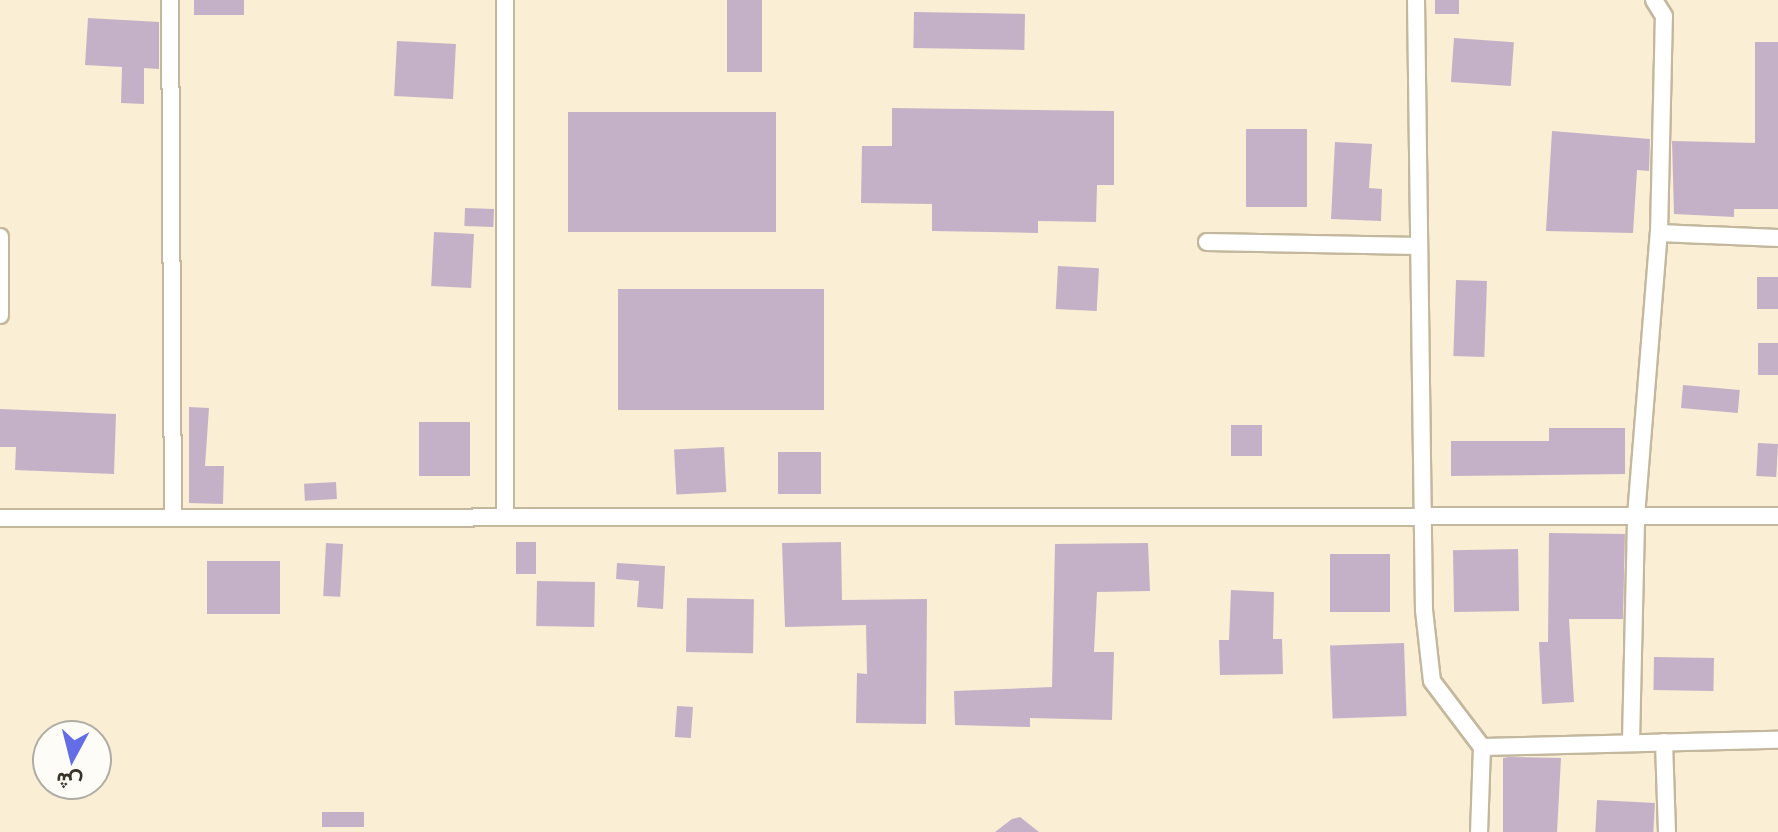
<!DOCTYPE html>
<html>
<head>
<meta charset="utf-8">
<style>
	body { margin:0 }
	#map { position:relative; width:1778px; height:832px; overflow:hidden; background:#faeed4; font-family:"PT Sans",Vazirmatn,sans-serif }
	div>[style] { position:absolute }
	.building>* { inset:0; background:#c4b1c7; transform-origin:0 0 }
	.roads { filter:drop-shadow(2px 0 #c3b89e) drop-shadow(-2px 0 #c3b89e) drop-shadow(0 2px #c3b89e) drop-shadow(0 -2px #c3b89e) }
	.street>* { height:16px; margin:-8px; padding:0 8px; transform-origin:8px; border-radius:8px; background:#fff }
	span { translate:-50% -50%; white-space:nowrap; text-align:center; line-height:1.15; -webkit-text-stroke:7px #fefcf7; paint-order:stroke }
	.north { position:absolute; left:32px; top:720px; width:80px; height:80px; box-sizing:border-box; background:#fefcf7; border:2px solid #afaca5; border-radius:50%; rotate:187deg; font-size:22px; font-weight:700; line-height:32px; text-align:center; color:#383329 }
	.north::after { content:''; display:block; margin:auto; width:28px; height:36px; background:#636ee6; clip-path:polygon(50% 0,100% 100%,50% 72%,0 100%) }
</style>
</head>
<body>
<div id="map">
	<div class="building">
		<div style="left:194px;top:0;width:50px;height:15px"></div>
		<div style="left:727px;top:0;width:35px;height:72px"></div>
		<div style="left:1435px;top:0;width:24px;height:14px"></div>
		<div style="left:914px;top:12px;width:111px;height:36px;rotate:1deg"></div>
		<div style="clip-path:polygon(88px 18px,159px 22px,159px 69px,144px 68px,144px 104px,121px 103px,122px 67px,85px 65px)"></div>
		<div style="left:1454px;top:38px;width:60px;height:44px;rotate:4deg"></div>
		<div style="left:397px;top:41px;width:59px;height:55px;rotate:3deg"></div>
		<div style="clip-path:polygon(1755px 42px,1778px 42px,1778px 209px,1734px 209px,1734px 217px,1674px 214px,1672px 141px,1755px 143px)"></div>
		<div style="clip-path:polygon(892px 108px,1114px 111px,1114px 185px,1097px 185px,1096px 222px,1038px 221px,1038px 233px,932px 231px,932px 204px,861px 203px,862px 146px,892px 146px)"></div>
		<div style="left:776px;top:112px;width:120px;height:208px;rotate:90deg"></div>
		<div style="left:1246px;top:129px;width:61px;height:78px"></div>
		<div style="clip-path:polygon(1552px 131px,1650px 139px,1649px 171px,1637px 170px,1633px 233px,1546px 231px)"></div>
		<div style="clip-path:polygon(1335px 142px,1372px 144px,1369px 188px,1382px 189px,1381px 221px,1331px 219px)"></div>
		<div style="left:465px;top:208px;width:29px;height:18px;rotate:2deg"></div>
		<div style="left:434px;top:232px;width:40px;height:54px;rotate:3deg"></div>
		<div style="left:1058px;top:266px;width:41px;height:43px;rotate:3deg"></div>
		<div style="left:1757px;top:277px;width:21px;height:32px"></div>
		<div style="left:1456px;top:280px;width:31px;height:76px;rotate:2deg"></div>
		<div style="left:824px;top:289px;width:121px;height:206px;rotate:90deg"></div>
		<div style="left:1758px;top:343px;width:20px;height:32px"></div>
		<div style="left:1683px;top:385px;width:57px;height:23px;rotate:5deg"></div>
		<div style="clip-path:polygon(189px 407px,209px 408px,205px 466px,224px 466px,223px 504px,189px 503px)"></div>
		<div style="clip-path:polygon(0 409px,116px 414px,114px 474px,15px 470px,16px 447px,0 447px)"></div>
		<div style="left:419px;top:422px;width:51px;height:54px"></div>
		<div style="left:1231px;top:425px;width:31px;height:31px"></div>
		<div style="clip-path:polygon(1549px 428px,1625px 428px,1625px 474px,1451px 476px,1451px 441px,1549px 441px)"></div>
		<div style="left:1758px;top:443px;width:20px;height:33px;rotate:3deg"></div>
		<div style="left:724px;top:447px;width:45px;height:50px;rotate:87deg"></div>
		<div style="left:778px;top:452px;width:43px;height:42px"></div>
		<div style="left:336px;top:482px;width:17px;height:32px;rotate:87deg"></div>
		<div style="clip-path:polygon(1549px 533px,1625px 534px,1623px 619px,1569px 619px,1574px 702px,1542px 704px,1539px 642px,1548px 642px)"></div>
		<div style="left:516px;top:542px;width:20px;height:32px"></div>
		<div style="clip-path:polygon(841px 542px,842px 600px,927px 599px,926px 724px,856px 723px,857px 673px,867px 674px,866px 625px,785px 627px,782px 543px)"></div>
		<div style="left:326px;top:543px;width:17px;height:53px;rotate:3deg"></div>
		<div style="clip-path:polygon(1148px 543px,1150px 591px,1097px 592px,1094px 652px,1114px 652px,1112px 720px,1030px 718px,1030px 727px,955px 725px,954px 691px,1052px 687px,1055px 544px)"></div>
		<div style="left:1518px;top:549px;width:62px;height:65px;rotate:89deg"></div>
		<div style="left:1330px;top:554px;width:60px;height:58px"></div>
		<div style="left:207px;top:561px;width:73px;height:53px"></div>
		<div style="clip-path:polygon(617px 563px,665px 566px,663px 609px,637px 607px,639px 581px,616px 579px)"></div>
		<div style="left:537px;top:581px;width:58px;height:45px;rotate:1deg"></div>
		<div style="clip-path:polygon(1231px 590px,1274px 592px,1273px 639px,1282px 639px,1283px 674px,1220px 675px,1219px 640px,1229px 640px)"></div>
		<div style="left:687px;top:598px;width:67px;height:54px;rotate:1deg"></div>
		<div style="left:1404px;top:643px;width:73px;height:74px;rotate:88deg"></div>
		<div style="left:1654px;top:657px;width:60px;height:33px;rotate:1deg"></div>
		<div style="left:677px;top:706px;width:16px;height:31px;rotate:4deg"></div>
		<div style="clip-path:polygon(1509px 757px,1561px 758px,1557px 832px,1503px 832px,1503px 758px)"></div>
		<div style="left:1597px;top:800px;width:58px;height:32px;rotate:3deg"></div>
		<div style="left:364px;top:812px;width:15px;height:42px;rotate:90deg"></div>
		<div style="clip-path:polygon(1020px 817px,1039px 832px,995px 832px,1012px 819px)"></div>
	</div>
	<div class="roads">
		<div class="street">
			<div style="left:170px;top:0;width:517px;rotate:89.67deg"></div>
			<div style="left:505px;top:0;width:516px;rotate:90deg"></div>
			<div style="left:1416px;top:0;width:610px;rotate:89.25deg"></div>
			<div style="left:1424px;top:610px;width:71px;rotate:83.6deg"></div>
			<div style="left:1432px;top:681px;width:83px;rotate:52.9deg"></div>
			<div style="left:1482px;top:747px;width:85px;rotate:92deg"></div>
			<div style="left:1659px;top:233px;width:119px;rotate:2.4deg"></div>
			<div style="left:0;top:237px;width:78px;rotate:90deg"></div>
			<div style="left:1207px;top:242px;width:211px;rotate:1.1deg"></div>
			<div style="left:0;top:518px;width:1778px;rotate:-0.06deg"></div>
			<div style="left:1631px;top:742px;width:226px;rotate:-88.7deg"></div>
			<div style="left:1636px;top:516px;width:284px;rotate:-85.4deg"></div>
			<div style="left:1659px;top:233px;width:217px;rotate:-88.7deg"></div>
			<div style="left:1664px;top:16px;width:19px;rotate:-122deg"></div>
			<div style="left:1664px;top:742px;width:90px;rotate:88.1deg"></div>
			<div style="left:1482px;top:747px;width:296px;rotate:-1.4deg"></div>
		</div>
	</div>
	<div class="north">ش</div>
</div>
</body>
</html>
